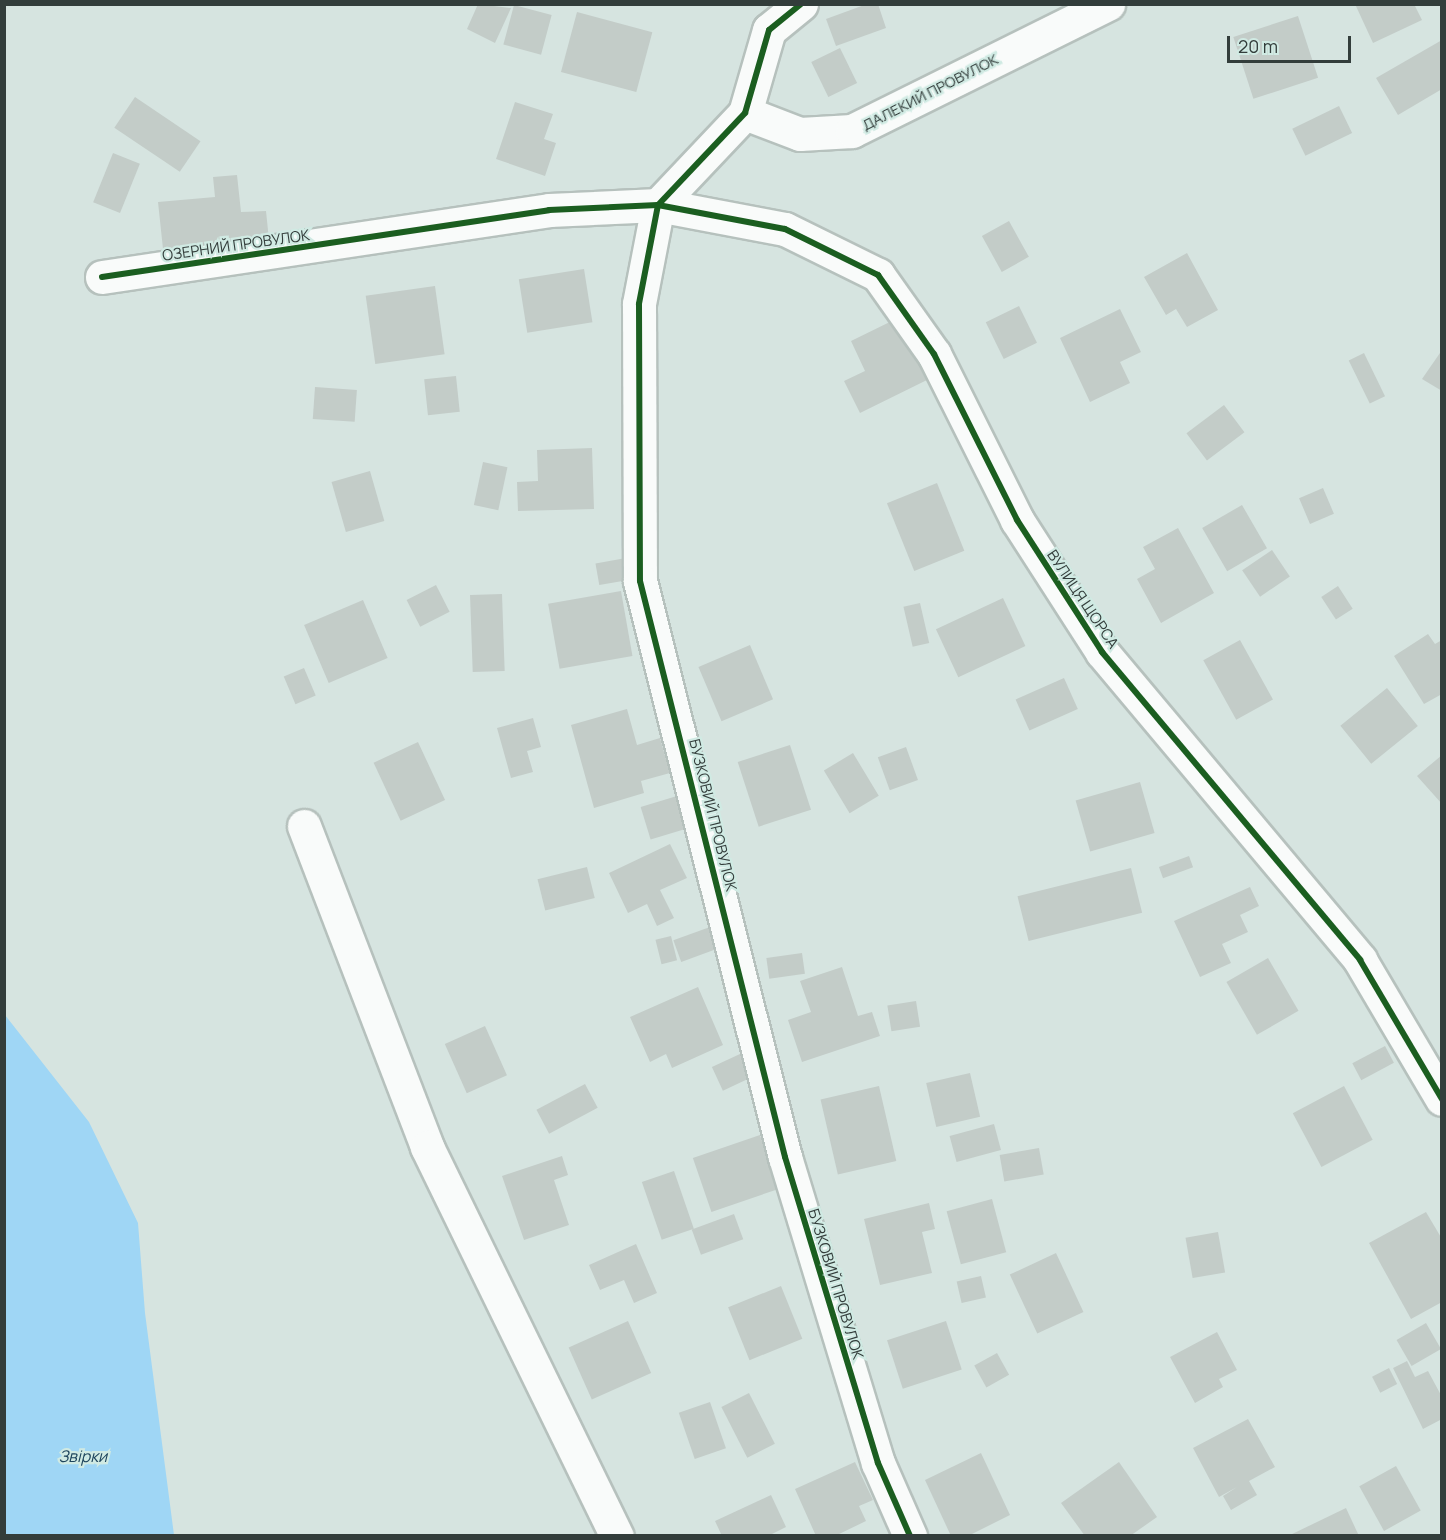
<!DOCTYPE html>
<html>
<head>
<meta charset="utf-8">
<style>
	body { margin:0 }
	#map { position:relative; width:1446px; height:1540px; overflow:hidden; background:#d6e4e0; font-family:Manrope,sans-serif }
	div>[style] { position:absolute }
	.water>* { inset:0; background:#9fd6f5 }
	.building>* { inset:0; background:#c3ccc8; transform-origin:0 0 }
	.roads { filter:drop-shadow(2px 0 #b6c1bd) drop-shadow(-2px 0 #b6c1bd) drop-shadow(0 2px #b6c1bd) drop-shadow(0 -2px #b6c1bd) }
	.minor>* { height:33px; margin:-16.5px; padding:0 16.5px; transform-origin:16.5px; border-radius:16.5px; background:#f9fbfa }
	.cycleway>* { height:6px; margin:-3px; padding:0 3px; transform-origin:3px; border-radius:3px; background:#1b5e20 }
	span { translate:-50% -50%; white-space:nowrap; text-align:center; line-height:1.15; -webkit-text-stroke:4.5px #d0eae3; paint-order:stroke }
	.street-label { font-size:15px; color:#333d3b }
	.water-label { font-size:16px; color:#1d445c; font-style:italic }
	.frame { position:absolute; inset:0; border:6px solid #333d3b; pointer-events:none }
	.scale { position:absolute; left:1227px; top:36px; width:124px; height:27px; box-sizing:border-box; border:3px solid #333d3b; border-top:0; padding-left:8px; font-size:18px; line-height:21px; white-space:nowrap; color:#333d3b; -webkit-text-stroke:4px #d0eae3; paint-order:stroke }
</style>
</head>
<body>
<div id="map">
	<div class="water">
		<div style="clip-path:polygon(5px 1015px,89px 1122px,138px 1223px,145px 1313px,174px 1535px,5px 1535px)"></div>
	</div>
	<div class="building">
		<div style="clip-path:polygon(478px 4px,511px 8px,495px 43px,467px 29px)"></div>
		<div style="clip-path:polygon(867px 4px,878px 4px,886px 28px,836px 46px,826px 19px)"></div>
		<div style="clip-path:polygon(1355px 4px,1414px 4px,1422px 20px,1373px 43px)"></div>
		<div style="left:514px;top:5px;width:39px;height:41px;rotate:15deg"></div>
		<div style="left:577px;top:12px;width:78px;height:62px;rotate:15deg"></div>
		<div style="left:1298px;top:16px;width:65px;height:68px;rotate:72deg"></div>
		<div style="clip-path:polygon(1442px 40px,1442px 89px,1398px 115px,1376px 78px)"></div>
		<div style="left:840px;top:48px;width:39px;height:32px;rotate:64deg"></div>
		<div style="left:135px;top:97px;width:79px;height:37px;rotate:34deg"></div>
		<div style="clip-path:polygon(515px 102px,553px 114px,544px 139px,556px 143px,545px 176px,496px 159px)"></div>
		<div style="left:1339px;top:106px;width:30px;height:52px;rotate:64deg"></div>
		<div style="left:113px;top:153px;width:29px;height:53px;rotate:22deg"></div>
		<div style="clip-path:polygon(237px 175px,241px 212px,266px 211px,269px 240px,163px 249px,158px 202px,215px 197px,213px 177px)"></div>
		<div style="left:1009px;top:221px;width:41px;height:31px;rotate:61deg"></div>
		<div style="clip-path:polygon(1187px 253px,1218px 310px,1187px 327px,1176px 309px,1166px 315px,1144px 277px)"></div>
		<div style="left:584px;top:269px;width:54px;height:66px;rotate:81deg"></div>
		<div style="left:435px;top:286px;width:69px;height:70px;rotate:82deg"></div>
		<div style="left:1019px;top:306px;width:41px;height:37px;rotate:64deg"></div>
		<div style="clip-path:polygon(1120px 309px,1141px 352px,1120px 362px,1130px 383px,1090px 402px,1060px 338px)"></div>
		<div style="clip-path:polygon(900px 317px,929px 379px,860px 413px,844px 381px,865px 371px,851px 341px)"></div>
		<div style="clip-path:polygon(1442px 350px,1442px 391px,1422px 379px)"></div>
		<div style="left:1364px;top:353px;width:48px;height:17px;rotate:64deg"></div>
		<div style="left:456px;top:376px;width:36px;height:32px;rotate:84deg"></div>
		<div style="left:315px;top:387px;width:42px;height:32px;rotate:4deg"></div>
		<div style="left:1224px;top:405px;width:34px;height:47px;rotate:53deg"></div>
		<div style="clip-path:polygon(592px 448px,594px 509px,518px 511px,517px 482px,538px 481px,537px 450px)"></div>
		<div style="left:483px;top:462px;width:25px;height:44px;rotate:12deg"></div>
		<div style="left:370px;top:471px;width:52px;height:40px;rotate:74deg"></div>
		<div style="left:937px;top:483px;width:73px;height:54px;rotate:68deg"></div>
		<div style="left:1323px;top:488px;width:28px;height:26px;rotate:67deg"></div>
		<div style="left:1242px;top:505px;width:50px;height:46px;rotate:60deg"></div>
		<div style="clip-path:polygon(1178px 528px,1214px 593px,1161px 623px,1137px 579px,1155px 569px,1143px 547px)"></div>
		<div style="left:1272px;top:550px;width:32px;height:36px;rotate:56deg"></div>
		<div style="left:626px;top:558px;width:22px;height:31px;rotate:80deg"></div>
		<div style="left:436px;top:585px;width:30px;height:33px;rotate:63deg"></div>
		<div style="left:1338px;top:586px;width:27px;height:20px;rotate:57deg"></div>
		<div style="left:621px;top:591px;width:66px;height:74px;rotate:80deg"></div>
		<div style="left:502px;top:594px;width:77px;height:32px;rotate:88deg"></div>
		<div style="left:1003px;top:598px;width:53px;height:74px;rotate:65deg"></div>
		<div style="left:363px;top:600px;width:63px;height:64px;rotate:67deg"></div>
		<div style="left:920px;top:603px;width:41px;height:17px;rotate:77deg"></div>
		<div style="clip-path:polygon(1428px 634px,1435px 644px,1442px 640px,1442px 694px,1424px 704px,1394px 656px)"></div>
		<div style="left:1240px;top:640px;width:68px;height:42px;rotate:61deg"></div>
		<div style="left:750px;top:645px;width:59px;height:56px;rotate:67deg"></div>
		<div style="left:304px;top:668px;width:30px;height:22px;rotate:67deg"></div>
		<div style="left:1064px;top:678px;width:34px;height:53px;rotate:66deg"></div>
		<div style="left:1387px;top:688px;width:49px;height:60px;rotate:51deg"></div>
		<div style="clip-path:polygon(627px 709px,637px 745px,660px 738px,670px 773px,641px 781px,644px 793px,594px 808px,571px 725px)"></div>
		<div style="clip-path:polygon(533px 718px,541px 747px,527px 751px,533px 772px,511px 778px,497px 728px)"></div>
		<div style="left:418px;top:742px;width:64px;height:49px;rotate:65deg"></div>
		<div style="left:790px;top:745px;width:68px;height:55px;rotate:72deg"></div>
		<div style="left:906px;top:747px;width:35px;height:30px;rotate:70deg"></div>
		<div style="left:853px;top:753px;width:50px;height:34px;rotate:59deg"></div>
		<div style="clip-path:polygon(1442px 755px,1442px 804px,1417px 776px)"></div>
		<div style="left:1140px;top:782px;width:53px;height:67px;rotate:74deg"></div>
		<div style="left:677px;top:796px;width:34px;height:38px;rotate:73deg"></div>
		<div style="clip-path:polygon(670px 844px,687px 878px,660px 890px,674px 918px,657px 926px,647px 904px,628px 913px,609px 873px)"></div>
		<div style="left:1189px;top:856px;width:12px;height:32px;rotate:70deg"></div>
		<div style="left:587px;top:867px;width:32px;height:51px;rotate:76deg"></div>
		<div style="left:1131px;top:868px;width:46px;height:117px;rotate:76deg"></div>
		<div style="clip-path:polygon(1250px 887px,1259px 906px,1240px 915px,1248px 932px,1222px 944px,1231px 963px,1200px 977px,1174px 921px)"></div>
		<div style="left:710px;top:927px;width:23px;height:39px;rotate:70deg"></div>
		<div style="left:671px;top:936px;width:25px;height:16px;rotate:76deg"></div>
		<div style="left:802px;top:953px;width:21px;height:36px;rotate:82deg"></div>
		<div style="left:1268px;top:958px;width:61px;height:48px;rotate:60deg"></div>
		<div style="clip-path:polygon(842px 967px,858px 1016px,872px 1012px,880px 1036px,802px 1062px,788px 1020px,811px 1012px,800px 981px)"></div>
		<div style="clip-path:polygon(698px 987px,723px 1045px,672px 1068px,666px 1054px,650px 1062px,630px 1017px)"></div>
		<div style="left:916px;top:1001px;width:26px;height:29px;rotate:81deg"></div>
		<div style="left:485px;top:1026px;width:54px;height:44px;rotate:66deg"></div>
		<div style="left:1385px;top:1046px;width:19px;height:37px;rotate:62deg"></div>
		<div style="left:740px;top:1054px;width:26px;height:31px;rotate:65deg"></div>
		<div style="left:970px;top:1073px;width:45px;height:45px;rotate:77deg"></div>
		<div style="left:585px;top:1084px;width:27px;height:55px;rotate:62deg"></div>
		<div style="left:879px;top:1086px;width:77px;height:60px;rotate:77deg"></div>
		<div style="left:1344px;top:1086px;width:61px;height:58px;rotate:62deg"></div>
		<div style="left:994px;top:1124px;width:27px;height:46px;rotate:75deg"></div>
		<div style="left:760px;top:1135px;width:57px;height:71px;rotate:71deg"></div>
		<div style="left:1039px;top:1148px;width:27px;height:40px;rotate:80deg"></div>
		<div style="clip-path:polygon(562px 1156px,568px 1175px,554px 1180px,569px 1225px,524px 1240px,502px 1176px)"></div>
		<div style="left:674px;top:1171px;width:61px;height:34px;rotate:71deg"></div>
		<div style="left:992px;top:1199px;width:55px;height:47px;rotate:75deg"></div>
		<div style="clip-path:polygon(929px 1203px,935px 1229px,922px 1232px,932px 1273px,880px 1285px,864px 1219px)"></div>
		<div style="clip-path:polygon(1426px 1212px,1442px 1239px,1442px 1302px,1411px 1319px,1369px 1243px)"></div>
		<div style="left:734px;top:1214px;width:27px;height:45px;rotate:70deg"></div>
		<div style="left:1218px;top:1232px;width:41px;height:33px;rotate:80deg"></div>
		<div style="clip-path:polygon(636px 1244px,657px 1293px,634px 1303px,624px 1280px,600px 1290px,589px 1265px)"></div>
		<div style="left:1056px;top:1253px;width:65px;height:51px;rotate:65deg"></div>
		<div style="left:981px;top:1276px;width:22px;height:25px;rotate:77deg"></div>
		<div style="left:781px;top:1286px;width:57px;height:57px;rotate:68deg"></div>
		<div style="left:628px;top:1321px;width:57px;height:65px;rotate:66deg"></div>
		<div style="left:946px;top:1321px;width:51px;height:62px;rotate:72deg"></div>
		<div style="left:1426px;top:1323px;width:30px;height:34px;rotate:60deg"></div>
		<div style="clip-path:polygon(1217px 1332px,1237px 1370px,1219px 1379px,1223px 1387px,1195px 1403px,1170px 1357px)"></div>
		<div style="left:997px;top:1353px;width:25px;height:26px;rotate:61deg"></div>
		<div style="clip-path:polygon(1407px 1361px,1415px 1377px,1428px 1371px,1442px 1397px,1442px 1419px,1423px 1429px,1393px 1368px)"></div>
		<div style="left:1389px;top:1368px;width:18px;height:19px;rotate:63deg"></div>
		<div style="left:749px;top:1393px;width:57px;height:31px;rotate:63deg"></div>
		<div style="left:710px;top:1402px;width:49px;height:33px;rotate:71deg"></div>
		<div style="clip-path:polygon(1248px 1419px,1275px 1467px,1249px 1481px,1257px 1495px,1231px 1510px,1223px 1496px,1237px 1487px,1219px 1497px,1193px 1448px)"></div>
		<div style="clip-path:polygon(981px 1453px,1010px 1515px,968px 1536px,951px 1536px,925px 1480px)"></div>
		<div style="clip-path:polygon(855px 1462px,873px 1500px,859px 1506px,866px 1521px,835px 1536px,816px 1536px,795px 1489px)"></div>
		<div style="clip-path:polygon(1119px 1462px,1157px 1517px,1130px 1536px,1085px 1536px,1061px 1503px)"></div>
		<div style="left:1396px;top:1466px;width:51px;height:42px;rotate:61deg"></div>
		<div style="clip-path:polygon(771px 1495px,786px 1527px,768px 1536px,722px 1536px,715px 1521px)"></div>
		<div style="clip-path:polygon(1346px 1508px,1359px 1536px,1288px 1536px)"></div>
	</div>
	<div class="roads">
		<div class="minor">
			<div style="left:801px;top:4px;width:41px;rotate:140.9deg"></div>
			<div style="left:769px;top:30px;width:86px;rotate:106.1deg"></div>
			<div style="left:745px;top:113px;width:127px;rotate:133.4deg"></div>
			<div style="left:658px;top:205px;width:101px;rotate:100.9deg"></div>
			<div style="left:639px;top:304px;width:277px;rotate:89.8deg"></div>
			<div style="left:640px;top:581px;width:594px;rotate:75.87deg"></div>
			<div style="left:785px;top:1157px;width:320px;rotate:73.1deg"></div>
			<div style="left:878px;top:1463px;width:80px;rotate:66.3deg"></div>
			<div style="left:745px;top:113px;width:59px;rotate:20.9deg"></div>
			<div style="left:800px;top:134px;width:52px;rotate:-3.3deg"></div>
			<div style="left:852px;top:131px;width:286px;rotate:-26.4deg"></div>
			<div style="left:102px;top:277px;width:452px;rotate:-8.5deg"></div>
			<div style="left:549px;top:210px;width:109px;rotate:-2.6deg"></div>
			<div style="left:658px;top:205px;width:129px;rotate:10.7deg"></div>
			<div style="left:785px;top:229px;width:104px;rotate:26.3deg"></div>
			<div style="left:878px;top:275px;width:97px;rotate:54.7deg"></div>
			<div style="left:934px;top:354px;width:186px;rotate:63.4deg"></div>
			<div style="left:1017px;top:520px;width:157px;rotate:57.2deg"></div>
			<div style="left:1102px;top:652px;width:402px;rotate:50deg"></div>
			<div style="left:1360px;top:960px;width:161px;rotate:59.5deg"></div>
			<div style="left:304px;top:826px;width:344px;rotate:69deg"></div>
			<div style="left:427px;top:1147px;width:433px;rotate:64deg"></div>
		</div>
	</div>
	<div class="cycleway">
		<div style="left:801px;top:4px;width:41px;rotate:140.9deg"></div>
		<div style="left:769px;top:30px;width:86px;rotate:106.1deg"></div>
		<div style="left:745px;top:113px;width:127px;rotate:133.4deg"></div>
		<div style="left:658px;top:205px;width:101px;rotate:100.9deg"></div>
		<div style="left:639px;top:304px;width:277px;rotate:89.8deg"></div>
		<div style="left:640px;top:581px;width:594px;rotate:75.87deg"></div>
		<div style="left:785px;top:1157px;width:320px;rotate:73.1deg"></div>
		<div style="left:878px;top:1463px;width:80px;rotate:66.3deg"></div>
		<div style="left:102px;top:277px;width:452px;rotate:-8.5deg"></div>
		<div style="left:549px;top:210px;width:109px;rotate:-2.6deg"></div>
		<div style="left:658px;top:205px;width:129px;rotate:10.7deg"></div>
		<div style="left:785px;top:229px;width:104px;rotate:26.3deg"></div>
		<div style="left:878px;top:275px;width:97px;rotate:54.7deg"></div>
		<div style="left:934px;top:354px;width:186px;rotate:63.4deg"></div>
		<div style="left:1017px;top:520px;width:157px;rotate:57.2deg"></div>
		<div style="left:1102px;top:652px;width:402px;rotate:50deg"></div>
		<div style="left:1360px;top:960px;width:161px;rotate:59.5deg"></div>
	</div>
	<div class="street-label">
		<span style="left:930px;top:92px;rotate:-27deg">ДАЛЕКИЙ ПРОВУЛОК</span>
		<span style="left:236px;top:245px;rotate:-8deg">ОЗЕРНИЙ ПРОВУЛОК</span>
		<span style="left:1083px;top:599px;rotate:56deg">ВУЛИЦЯ ЩОРСА</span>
		<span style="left:713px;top:815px;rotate:76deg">БУЗКОВИЙ ПРОВУЛОК</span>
		<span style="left:836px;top:1284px;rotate:73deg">БУЗКОВИЙ ПРОВУЛОК</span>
	</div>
	<div class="water-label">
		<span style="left:83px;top:1456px">Звірки</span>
	</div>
	<div class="frame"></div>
	<div class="scale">20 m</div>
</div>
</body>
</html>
